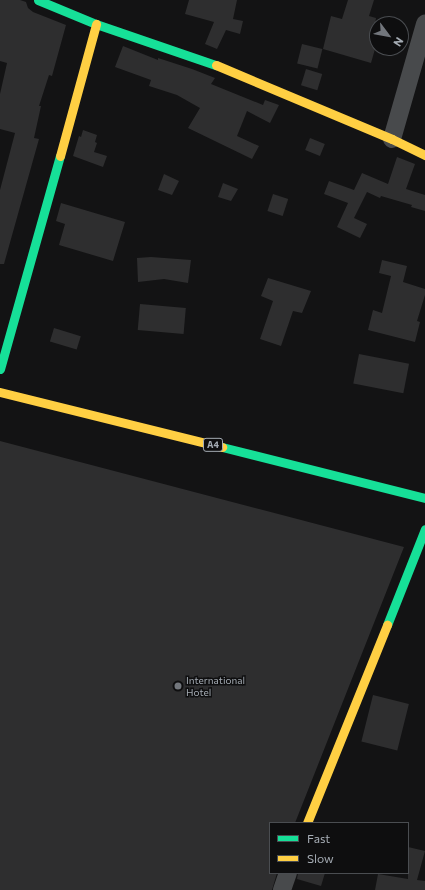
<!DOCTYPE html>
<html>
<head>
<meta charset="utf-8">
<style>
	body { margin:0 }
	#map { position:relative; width:425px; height:890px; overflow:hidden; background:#131314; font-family:Commissioner,sans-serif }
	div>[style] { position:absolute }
	.building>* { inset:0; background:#2e2e2f; transform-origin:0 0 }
	.street>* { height:18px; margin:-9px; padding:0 9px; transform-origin:9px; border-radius:9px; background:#484a4c }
	.fast>* { height:9px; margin:-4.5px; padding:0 4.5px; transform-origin:4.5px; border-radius:4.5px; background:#16e098 }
	.slow>* { height:9px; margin:-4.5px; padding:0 4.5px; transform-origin:4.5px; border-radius:4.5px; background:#ffcf43 }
	.dots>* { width:11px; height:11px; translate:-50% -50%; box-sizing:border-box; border:2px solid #0e0e0f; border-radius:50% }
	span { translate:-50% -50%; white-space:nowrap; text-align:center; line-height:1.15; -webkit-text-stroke:3px #0e0e0f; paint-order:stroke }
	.shield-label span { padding:1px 3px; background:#0e0e0f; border:1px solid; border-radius:3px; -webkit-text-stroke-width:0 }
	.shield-label { font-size:9px; color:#a5acb4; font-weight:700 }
	.poi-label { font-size:10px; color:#a5acb4 }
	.left { translate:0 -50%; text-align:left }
	.legend { position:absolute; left:269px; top:822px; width:140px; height:52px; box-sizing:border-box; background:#0e0e0f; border:1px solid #4a4d51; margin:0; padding:5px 7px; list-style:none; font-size:12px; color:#a5acb4 }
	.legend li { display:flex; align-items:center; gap:8px; height:20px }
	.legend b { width:20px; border:1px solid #4a4d51 }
	.north { position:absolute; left:369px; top:16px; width:40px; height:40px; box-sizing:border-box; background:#0e0e0f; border:1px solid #4a4d51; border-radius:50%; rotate:122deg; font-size:11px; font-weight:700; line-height:16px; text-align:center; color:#a5acb4 }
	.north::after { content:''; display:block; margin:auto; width:14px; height:18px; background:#72767c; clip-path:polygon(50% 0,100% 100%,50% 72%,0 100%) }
</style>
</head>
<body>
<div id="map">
	<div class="building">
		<div style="clip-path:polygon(0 0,20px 0,26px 2px,28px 8px,33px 12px,66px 25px,52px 76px,49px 75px,39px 106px,41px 106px,34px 138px,39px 139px,4px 264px,0 264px,0 190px,15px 133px,0 129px,0 94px,7px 63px,0 61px)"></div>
		<div style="clip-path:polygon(189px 0,237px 0,233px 19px,243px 21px,240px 34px,226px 30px,217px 49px,205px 44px,214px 22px,185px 14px)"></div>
		<div style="clip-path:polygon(348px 0,374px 0,369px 16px,376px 18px,374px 31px,377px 32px,377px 42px,371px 63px,323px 49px,331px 16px,342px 19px)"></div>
		<div style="left:302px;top:44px;width:21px;height:20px;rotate:14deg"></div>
		<div style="clip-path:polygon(123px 46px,158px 60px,158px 58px,192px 69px,215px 78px,211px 84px,263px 105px,265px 100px,279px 105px,270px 123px,247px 111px,237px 136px,259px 146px,252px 159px,188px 128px,200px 108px,177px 95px,149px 86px,151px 80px,115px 67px)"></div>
		<div style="left:306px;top:69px;width:17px;height:17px;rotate:17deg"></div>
		<div style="clip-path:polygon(83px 130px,97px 135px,95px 142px,97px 143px,94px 152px,107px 156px,103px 167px,73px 156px,79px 136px,81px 137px)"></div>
		<div style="left:310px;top:138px;width:16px;height:13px;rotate:22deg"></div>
		<div style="clip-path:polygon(397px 157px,415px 164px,406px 189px,425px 195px,425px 211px,411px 207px,412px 205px,381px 196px,380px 198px,367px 192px,354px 218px,367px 224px,360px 238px,337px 227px,348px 203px,324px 194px,329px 181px,354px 190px,362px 173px,388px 184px)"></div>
		<div style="clip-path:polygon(164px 174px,179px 181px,172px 195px,158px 190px)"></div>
		<div style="clip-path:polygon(223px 183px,238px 189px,231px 201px,218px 197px)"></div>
		<div style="left:273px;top:194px;width:16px;height:18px;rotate:18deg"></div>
		<div style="clip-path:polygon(61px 203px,125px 222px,113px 261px,59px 245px,65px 224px,56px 221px)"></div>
		<div style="clip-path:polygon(151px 257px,191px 260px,188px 283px,164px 279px,138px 282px,137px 258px)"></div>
		<div style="clip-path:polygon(382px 260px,407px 266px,403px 282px,425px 289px,425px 295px,417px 321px,420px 322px,415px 342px,368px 330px,373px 310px,382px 313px,391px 276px,379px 273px)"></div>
		<div style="clip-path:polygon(268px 278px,311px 291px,302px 313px,293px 311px,281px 346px,260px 339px,273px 301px,261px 296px)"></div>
		<div style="left:140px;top:304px;width:46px;height:26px;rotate:5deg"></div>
		<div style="left:54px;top:328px;width:28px;height:14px;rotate:17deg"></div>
		<div style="left:359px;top:354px;width:51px;height:30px;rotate:11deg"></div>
		<div style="clip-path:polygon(0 441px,404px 547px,295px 823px,270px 823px,270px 873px,277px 873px,272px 890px,0 890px)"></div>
		<div style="left:373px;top:695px;width:37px;height:48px;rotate:14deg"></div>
		<div style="clip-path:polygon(408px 847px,425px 851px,417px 880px,425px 881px,425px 890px,375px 890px,378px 874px,408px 879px)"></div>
		<div style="clip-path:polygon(298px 873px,325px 873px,321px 886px,297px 879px)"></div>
	</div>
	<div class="street">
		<div style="left:392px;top:139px;width:120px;rotate:-74deg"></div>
		<div style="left:282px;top:890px;width:18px;rotate:-71deg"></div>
	</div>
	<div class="fast">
		<div style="left:38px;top:0;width:63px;rotate:22.5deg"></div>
		<div style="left:96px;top:24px;width:127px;rotate:18.9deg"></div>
		<div style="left:0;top:369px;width:221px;rotate:-74.3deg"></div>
		<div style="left:222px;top:447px;width:209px;rotate:14.1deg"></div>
		<div style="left:387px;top:625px;width:103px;rotate:-68.4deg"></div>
	</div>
	<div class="slow">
		<div style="left:216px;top:65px;width:191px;rotate:22.8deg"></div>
		<div style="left:392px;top:139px;width:37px;rotate:26deg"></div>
		<div style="left:60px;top:156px;width:137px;rotate:-74.7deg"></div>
		<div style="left:0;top:392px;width:229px;rotate:13.9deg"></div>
		<div style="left:307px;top:823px;width:214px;rotate:-68deg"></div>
	</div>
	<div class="dots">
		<div style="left:178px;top:686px;background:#72767c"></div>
	</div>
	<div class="shield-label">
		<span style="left:213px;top:445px">A4</span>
	</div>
	<div class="poi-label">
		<span class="left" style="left:186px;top:686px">International<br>Hotel</span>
	</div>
	<ul class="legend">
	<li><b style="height:5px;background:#16e098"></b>Fast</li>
	<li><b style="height:5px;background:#ffcf43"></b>Slow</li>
	</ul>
	<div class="north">N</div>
</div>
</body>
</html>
